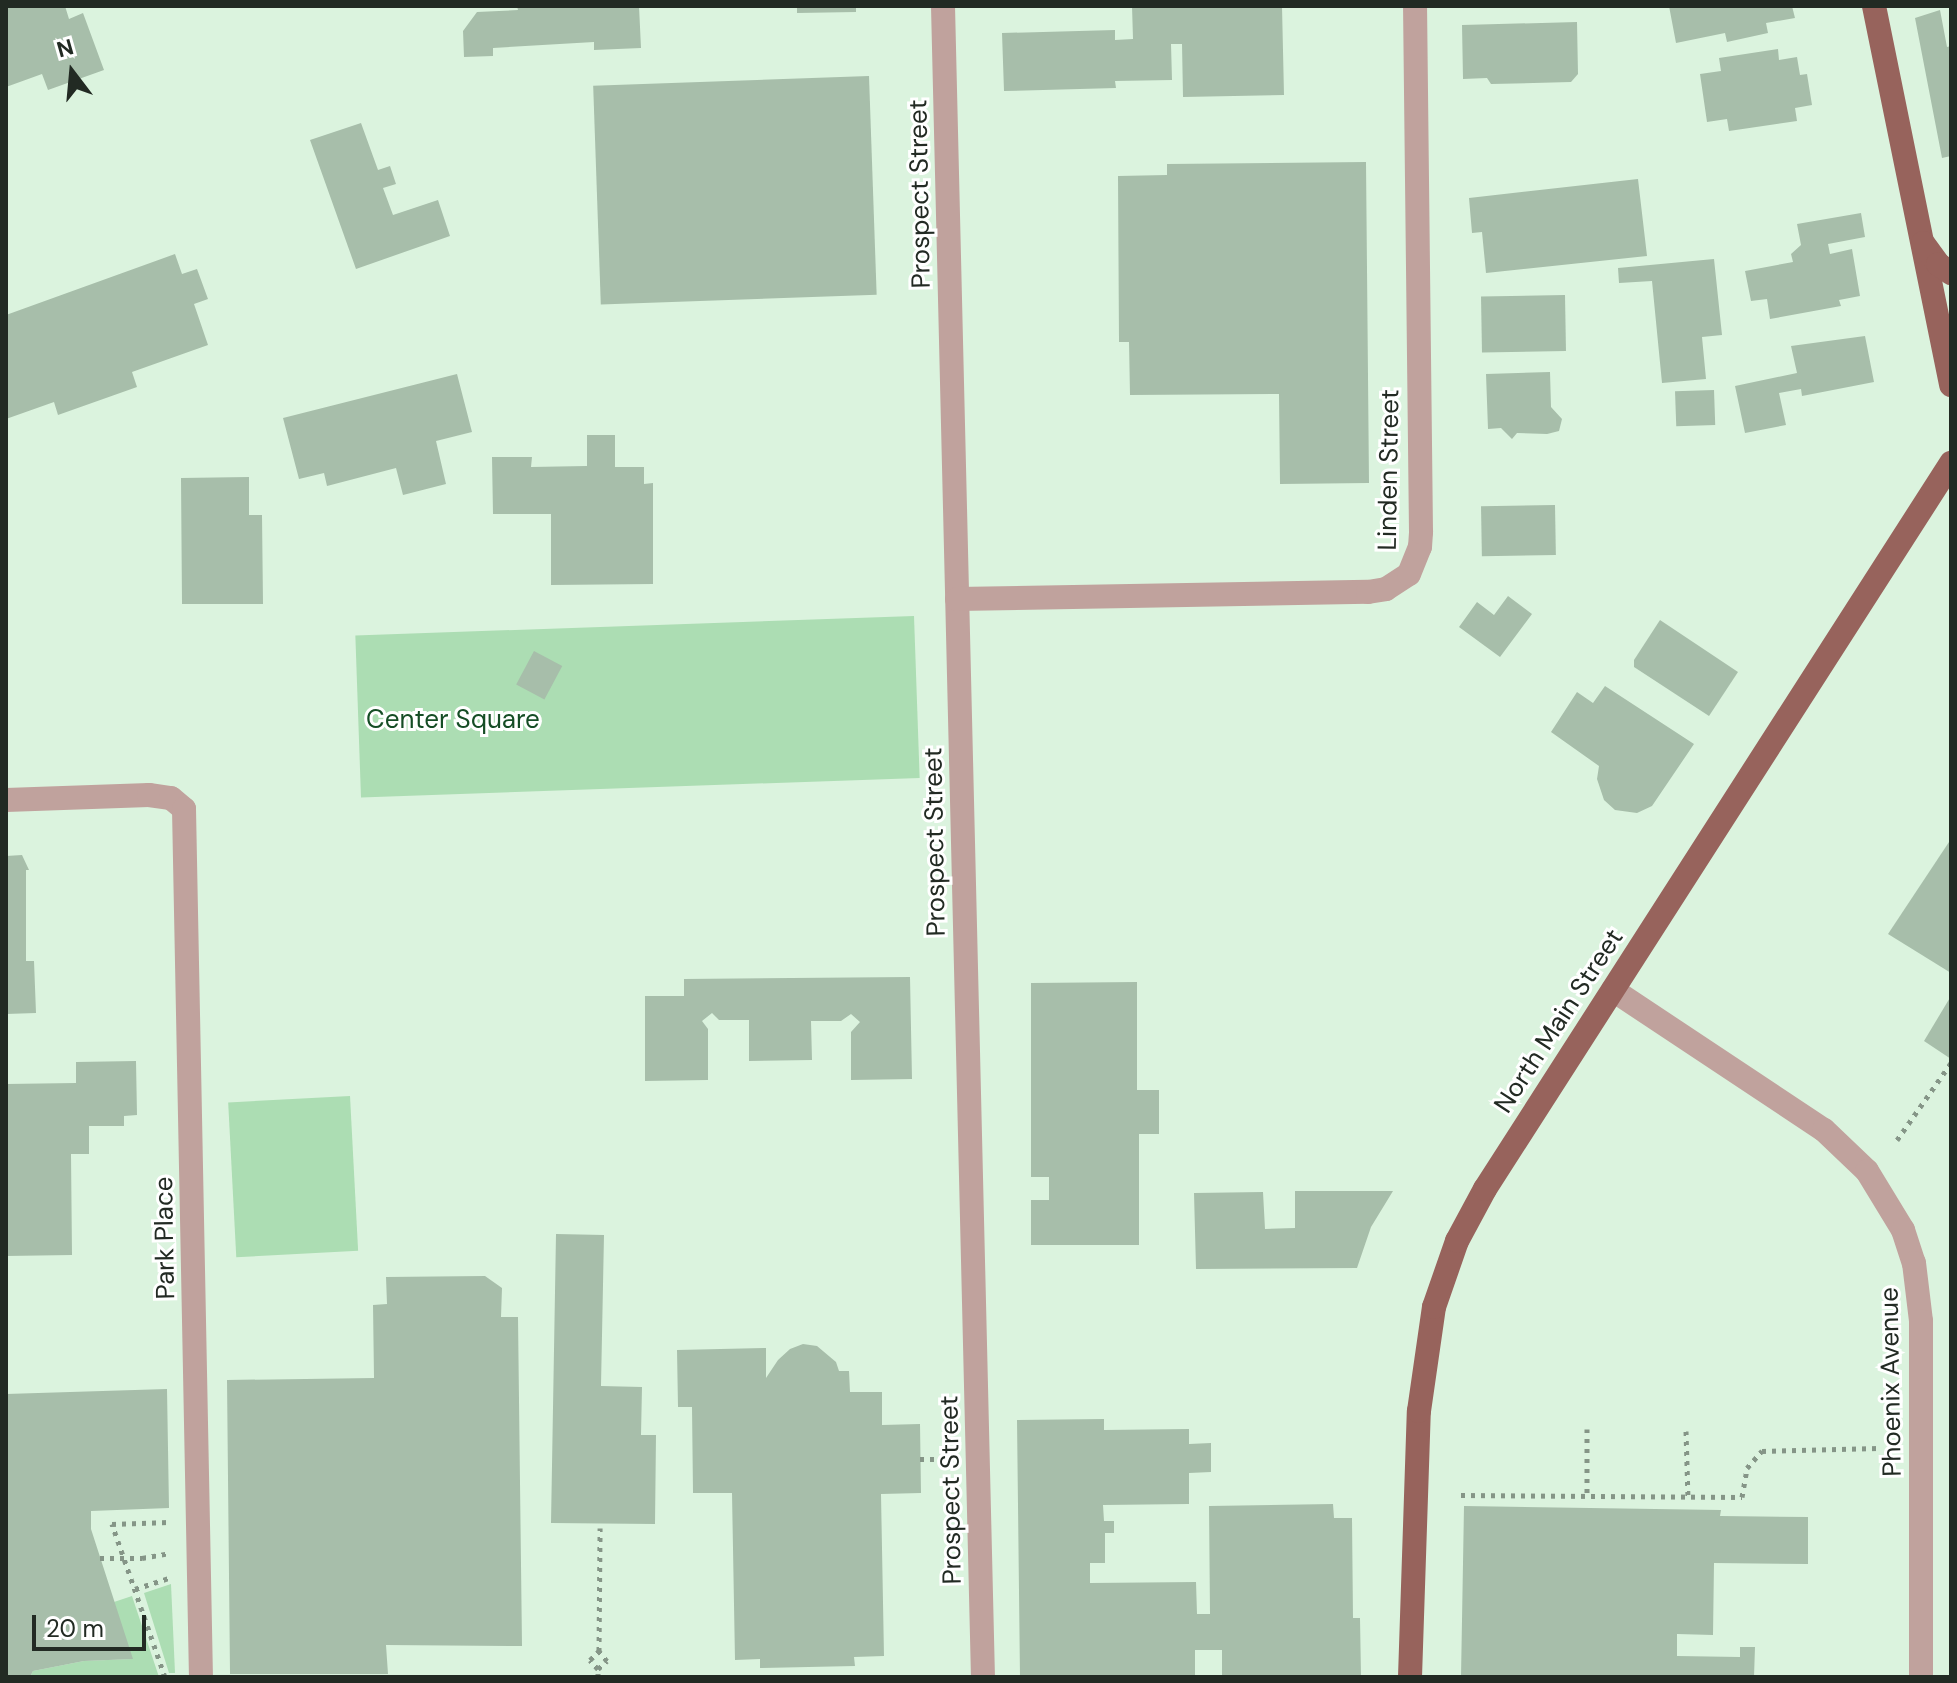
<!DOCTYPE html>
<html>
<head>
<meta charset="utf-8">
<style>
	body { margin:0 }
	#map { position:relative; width:1957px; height:1683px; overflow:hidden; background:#dbf3de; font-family:"DM Sans",sans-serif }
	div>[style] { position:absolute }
	.green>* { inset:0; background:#acddb3; transform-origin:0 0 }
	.building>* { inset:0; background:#a7beaa; transform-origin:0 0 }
	.path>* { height:5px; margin-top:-2.5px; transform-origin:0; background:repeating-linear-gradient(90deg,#859587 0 4px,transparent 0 10px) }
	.minor>* { height:24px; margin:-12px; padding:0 12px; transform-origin:12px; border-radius:12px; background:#c0a29d }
	.major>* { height:24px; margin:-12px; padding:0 12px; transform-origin:12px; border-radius:12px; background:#97635c }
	span { translate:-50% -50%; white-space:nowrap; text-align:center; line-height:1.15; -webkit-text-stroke:6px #fff; paint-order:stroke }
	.street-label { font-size:26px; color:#222a23 }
	.park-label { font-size:26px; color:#154d25 }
	.frame { position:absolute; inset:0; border:8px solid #222a23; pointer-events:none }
	.north { position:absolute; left:32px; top:32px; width:80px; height:80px; -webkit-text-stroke:6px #fff; paint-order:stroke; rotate:344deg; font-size:22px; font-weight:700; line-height:32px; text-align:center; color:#222a23 }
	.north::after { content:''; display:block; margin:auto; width:28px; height:36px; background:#222a23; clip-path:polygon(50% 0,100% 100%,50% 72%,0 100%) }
	.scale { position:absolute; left:32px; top:1615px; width:114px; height:36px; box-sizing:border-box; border:4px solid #222a23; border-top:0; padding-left:10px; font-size:24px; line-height:28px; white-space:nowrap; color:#222a23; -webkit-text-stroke:6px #fff; paint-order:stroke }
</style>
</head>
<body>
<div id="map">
	<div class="green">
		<div style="left:914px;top:616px;width:162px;height:559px;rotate:88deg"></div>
		<div style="left:350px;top:1096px;width:155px;height:122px;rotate:87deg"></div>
		<div style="clip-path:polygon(171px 1584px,175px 1673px,169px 1673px,144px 1593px)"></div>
		<div style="clip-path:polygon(132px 1596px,159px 1677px,30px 1677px,33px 1671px,84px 1661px,132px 1659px,114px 1602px)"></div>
	</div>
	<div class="building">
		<div style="clip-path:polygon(6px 6px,65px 6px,69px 19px,83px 13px,104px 70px,48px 90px,42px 74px,6px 87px)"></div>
		<div style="clip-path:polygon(517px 6px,639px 6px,641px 48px,594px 50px,594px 42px,493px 48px,493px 56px,464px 57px,463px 31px,477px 12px,518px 10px)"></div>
		<div style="clip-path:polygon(797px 6px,856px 6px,856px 12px,797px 13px)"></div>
		<div style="clip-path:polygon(1132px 6px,1282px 6px,1284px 95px,1183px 97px,1182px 44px,1171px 44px,1172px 80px,1115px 81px,1116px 88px,1004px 91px,1002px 33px,1115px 30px,1115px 40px,1133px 39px)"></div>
		<div style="clip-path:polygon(1669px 6px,1792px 6px,1795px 18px,1766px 23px,1768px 33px,1727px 42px,1725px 33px,1676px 43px)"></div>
		<div style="clip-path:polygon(1940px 10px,1947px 47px,1951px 46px,1951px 156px,1942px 158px,1915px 18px)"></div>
		<div style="clip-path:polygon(1577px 22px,1578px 74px,1571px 82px,1491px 84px,1487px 78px,1463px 79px,1462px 25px)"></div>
		<div style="clip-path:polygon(1778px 49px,1779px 60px,1797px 57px,1800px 75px,1807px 74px,1812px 105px,1795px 108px,1797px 121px,1729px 131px,1727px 119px,1707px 122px,1700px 74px,1721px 71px,1719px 58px)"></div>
		<div style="left:869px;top:76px;width:219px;height:276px;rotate:88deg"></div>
		<div style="clip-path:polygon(361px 123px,378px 170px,390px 166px,396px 184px,383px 188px,393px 215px,438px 200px,450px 236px,356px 269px,310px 140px)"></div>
		<div style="clip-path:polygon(1366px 162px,1369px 483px,1280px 484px,1279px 394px,1130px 395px,1129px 342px,1119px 342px,1118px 176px,1167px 175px,1167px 164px)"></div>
		<div style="clip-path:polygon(1638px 179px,1647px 256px,1486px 273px,1482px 232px,1472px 233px,1469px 198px)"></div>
		<div style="clip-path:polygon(1861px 213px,1865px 237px,1828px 244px,1830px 254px,1852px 249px,1860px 296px,1839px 300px,1841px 306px,1770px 319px,1767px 299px,1751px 301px,1745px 271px,1793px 262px,1791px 254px,1801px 245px,1797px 224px)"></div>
		<div style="clip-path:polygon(175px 254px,182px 274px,197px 269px,208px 299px,194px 304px,208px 345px,132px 372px,137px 387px,58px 415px,54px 402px,6px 419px,6px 315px)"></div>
		<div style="clip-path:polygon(1714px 259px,1722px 335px,1702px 337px,1706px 379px,1662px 383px,1652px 281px,1619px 283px,1618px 268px)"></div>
		<div style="left:1565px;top:295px;width:56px;height:84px;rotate:89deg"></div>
		<div style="clip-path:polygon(1865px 336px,1874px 382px,1802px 396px,1801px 389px,1779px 393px,1786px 425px,1745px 433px,1735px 386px,1797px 373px,1791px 346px)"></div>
		<div style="clip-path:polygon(1550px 372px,1551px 407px,1562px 419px,1559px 431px,1547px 434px,1517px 433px,1512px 439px,1501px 428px,1488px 429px,1486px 374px)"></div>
		<div style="clip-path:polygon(457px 374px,472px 432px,436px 441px,446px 484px,403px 495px,396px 468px,327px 486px,324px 473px,299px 479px,283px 418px)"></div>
		<div style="left:1714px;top:390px;width:35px;height:39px;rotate:88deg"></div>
		<div style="clip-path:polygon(587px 435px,615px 435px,615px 467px,644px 467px,644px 484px,653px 483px,653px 584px,551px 585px,551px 514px,493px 514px,492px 457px,532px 457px,531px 467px,587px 466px)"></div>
		<div style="clip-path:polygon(249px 477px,249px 515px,262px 515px,263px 604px,182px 604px,181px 478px)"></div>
		<div style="left:1555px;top:505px;width:50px;height:74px;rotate:89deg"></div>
		<div style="clip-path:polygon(1508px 596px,1532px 614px,1500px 657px,1459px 627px,1477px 602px,1494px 615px)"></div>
		<div style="clip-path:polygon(1660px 620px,1738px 672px,1709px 716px,1634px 667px,1634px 660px)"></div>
		<div style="left:534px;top:651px;width:32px;height:38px;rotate:28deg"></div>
		<div style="clip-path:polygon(1605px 686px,1694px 744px,1652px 806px,1637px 813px,1615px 810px,1604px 800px,1597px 779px,1599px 766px,1551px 732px,1577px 692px,1593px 703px)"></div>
		<div style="clip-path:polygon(1951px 839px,1951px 973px,1888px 934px)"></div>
		<div style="clip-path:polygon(22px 855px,29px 870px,26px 870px,26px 961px,34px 961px,36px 1013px,6px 1014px,6px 856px)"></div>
		<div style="clip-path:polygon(910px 977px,912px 1079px,851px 1080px,851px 1032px,860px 1022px,851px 1014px,841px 1021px,811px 1021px,812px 1060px,749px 1061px,749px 1020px,719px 1020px,712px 1013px,702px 1021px,708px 1029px,708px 1080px,645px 1081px,645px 996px,684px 996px,684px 979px)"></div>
		<div style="clip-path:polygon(1137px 982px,1137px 1090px,1159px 1090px,1159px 1134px,1139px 1134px,1139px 1245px,1031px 1245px,1031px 1200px,1049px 1200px,1049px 1177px,1031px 1177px,1031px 983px)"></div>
		<div style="clip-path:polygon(1951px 996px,1951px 1059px,1924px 1041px)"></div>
		<div style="clip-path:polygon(136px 1061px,137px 1115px,124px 1116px,124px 1126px,89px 1126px,89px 1154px,71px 1154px,72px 1255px,6px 1256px,6px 1084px,76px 1083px,76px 1062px)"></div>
		<div style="clip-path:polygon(1295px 1191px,1393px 1191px,1371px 1227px,1357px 1268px,1196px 1269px,1194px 1193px,1263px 1192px,1265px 1229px,1295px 1228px)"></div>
		<div style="clip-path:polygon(556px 1234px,604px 1235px,601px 1386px,642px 1387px,641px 1435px,656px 1435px,655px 1524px,551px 1523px)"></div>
		<div style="clip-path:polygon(485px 1276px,502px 1288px,501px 1317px,518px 1317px,522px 1646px,386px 1645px,388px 1674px,230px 1674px,227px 1380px,374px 1378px,373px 1305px,387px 1304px,386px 1277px)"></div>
		<div style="clip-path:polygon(803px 1344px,817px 1346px,836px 1362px,839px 1371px,849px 1371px,850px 1392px,882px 1392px,882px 1425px,920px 1424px,921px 1493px,881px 1494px,884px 1656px,854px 1657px,855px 1666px,760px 1668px,760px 1659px,735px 1660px,732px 1493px,693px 1493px,692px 1407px,678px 1407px,677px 1350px,766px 1348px,766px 1378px,778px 1360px,790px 1349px)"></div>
		<div style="clip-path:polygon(167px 1389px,169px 1508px,91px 1511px,91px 1529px,133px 1659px,84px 1661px,33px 1671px,30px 1677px,6px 1677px,6px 1394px)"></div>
		<div style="clip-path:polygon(1104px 1419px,1104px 1430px,1189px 1429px,1189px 1444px,1211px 1443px,1211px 1472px,1189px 1473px,1189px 1504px,1103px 1505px,1104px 1521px,1114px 1521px,1114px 1533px,1105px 1533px,1105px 1563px,1090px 1563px,1090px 1583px,1196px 1582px,1197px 1614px,1210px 1614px,1209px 1506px,1333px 1504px,1334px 1518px,1352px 1518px,1353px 1618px,1360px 1618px,1361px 1677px,1222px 1677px,1222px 1650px,1195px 1650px,1195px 1676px,1020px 1677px,1017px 1420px)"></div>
		<div style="clip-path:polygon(1464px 1506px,1721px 1510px,1720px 1516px,1808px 1517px,1808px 1564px,1714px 1563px,1713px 1635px,1677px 1634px,1677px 1656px,1740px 1657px,1740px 1647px,1755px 1647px,1754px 1677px,1461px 1677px)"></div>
	</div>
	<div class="path">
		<div style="left:1897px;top:1140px;width:94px;rotate:-55deg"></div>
		<div style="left:1587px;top:1429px;width:67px;rotate:90deg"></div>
		<div style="left:1686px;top:1431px;width:66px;rotate:88.3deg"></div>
		<div style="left:920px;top:1459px;width:27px"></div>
		<div style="left:1461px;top:1495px;width:281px;rotate:0.4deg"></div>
		<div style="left:1742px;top:1497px;width:29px;rotate:-80deg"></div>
		<div style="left:1747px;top:1468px;width:23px;rotate:-49deg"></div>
		<div style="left:1762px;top:1451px;width:117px;rotate:-1.5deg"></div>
		<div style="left:100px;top:1558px;width:42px"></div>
		<div style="left:142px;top:1558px;width:28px;rotate:-10deg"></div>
		<div style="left:135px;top:1589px;width:36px;rotate:-18deg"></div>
		<div style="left:598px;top:1669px;width:12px;rotate:-42deg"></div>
		<div style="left:607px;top:1661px;width:13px;rotate:-129deg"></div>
		<div style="left:165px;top:1677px;width:162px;rotate:-109.1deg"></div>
		<div style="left:112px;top:1524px;width:57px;rotate:-2deg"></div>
		<div style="left:598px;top:1677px;width:8px;rotate:-90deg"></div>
		<div style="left:598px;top:1669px;width:12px;rotate:-132deg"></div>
		<div style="left:590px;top:1660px;width:13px;rotate:-45deg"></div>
		<div style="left:599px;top:1651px;width:123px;rotate:-89.5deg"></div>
	</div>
	<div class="minor">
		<div style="left:943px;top:6px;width:1671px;rotate:88.63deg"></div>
		<div style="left:957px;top:599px;width:411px;rotate:-1deg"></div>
		<div style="left:1368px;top:592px;width:18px;rotate:-9deg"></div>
		<div style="left:1386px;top:589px;width:27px;rotate:-33deg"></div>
		<div style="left:1409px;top:574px;width:29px;rotate:-68deg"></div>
		<div style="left:1420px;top:547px;width:15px;rotate:-86deg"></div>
		<div style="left:1421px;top:532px;width:526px;rotate:-90.65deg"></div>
		<div style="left:6px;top:800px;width:143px;rotate:-2deg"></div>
		<div style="left:149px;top:795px;width:22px;rotate:8deg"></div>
		<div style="left:171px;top:798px;width:17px;rotate:40deg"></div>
		<div style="left:184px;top:809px;width:868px;rotate:88.88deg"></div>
		<div style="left:1613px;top:990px;width:253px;rotate:33.6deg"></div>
		<div style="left:1824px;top:1130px;width:59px;rotate:43.6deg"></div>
		<div style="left:1867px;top:1171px;width:69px;rotate:58.6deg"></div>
		<div style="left:1903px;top:1230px;width:35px;rotate:72deg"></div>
		<div style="left:1914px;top:1263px;width:58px;rotate:83.1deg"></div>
		<div style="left:1921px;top:1321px;width:356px;rotate:90deg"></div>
	</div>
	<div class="major">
		<div style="left:1874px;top:6px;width:387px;rotate:78.5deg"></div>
		<div style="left:1923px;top:243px;width:26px;rotate:54deg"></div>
		<div style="left:1938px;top:264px;width:16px;rotate:35deg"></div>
		<div style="left:1410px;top:1677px;width:266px;rotate:-88.1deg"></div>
		<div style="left:1419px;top:1411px;width:105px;rotate:-81.8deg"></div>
		<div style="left:1434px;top:1307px;width:70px;rotate:-70.8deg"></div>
		<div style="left:1457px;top:1241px;width:59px;rotate:-61.7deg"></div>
		<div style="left:1485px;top:1189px;width:863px;rotate:-57.3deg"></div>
	</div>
	<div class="street-label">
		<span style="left:920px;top:194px;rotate:-91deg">Prospect Street</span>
		<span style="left:1389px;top:470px;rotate:-89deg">Linden Street</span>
		<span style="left:935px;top:842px;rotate:-91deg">Prospect Street</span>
		<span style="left:1559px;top:1021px;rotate:-57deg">North Main Street</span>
		<span style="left:165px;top:1238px;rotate:-91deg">Park Place</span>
		<span style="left:1891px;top:1382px;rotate:-91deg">Phoenix Avenue</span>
		<span style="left:951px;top:1490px;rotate:-91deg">Prospect Street</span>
	</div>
	<div class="park-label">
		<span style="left:453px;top:720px">Center Square</span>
	</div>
	<div class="frame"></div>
	<div class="north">N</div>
	<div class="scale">20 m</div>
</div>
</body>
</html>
